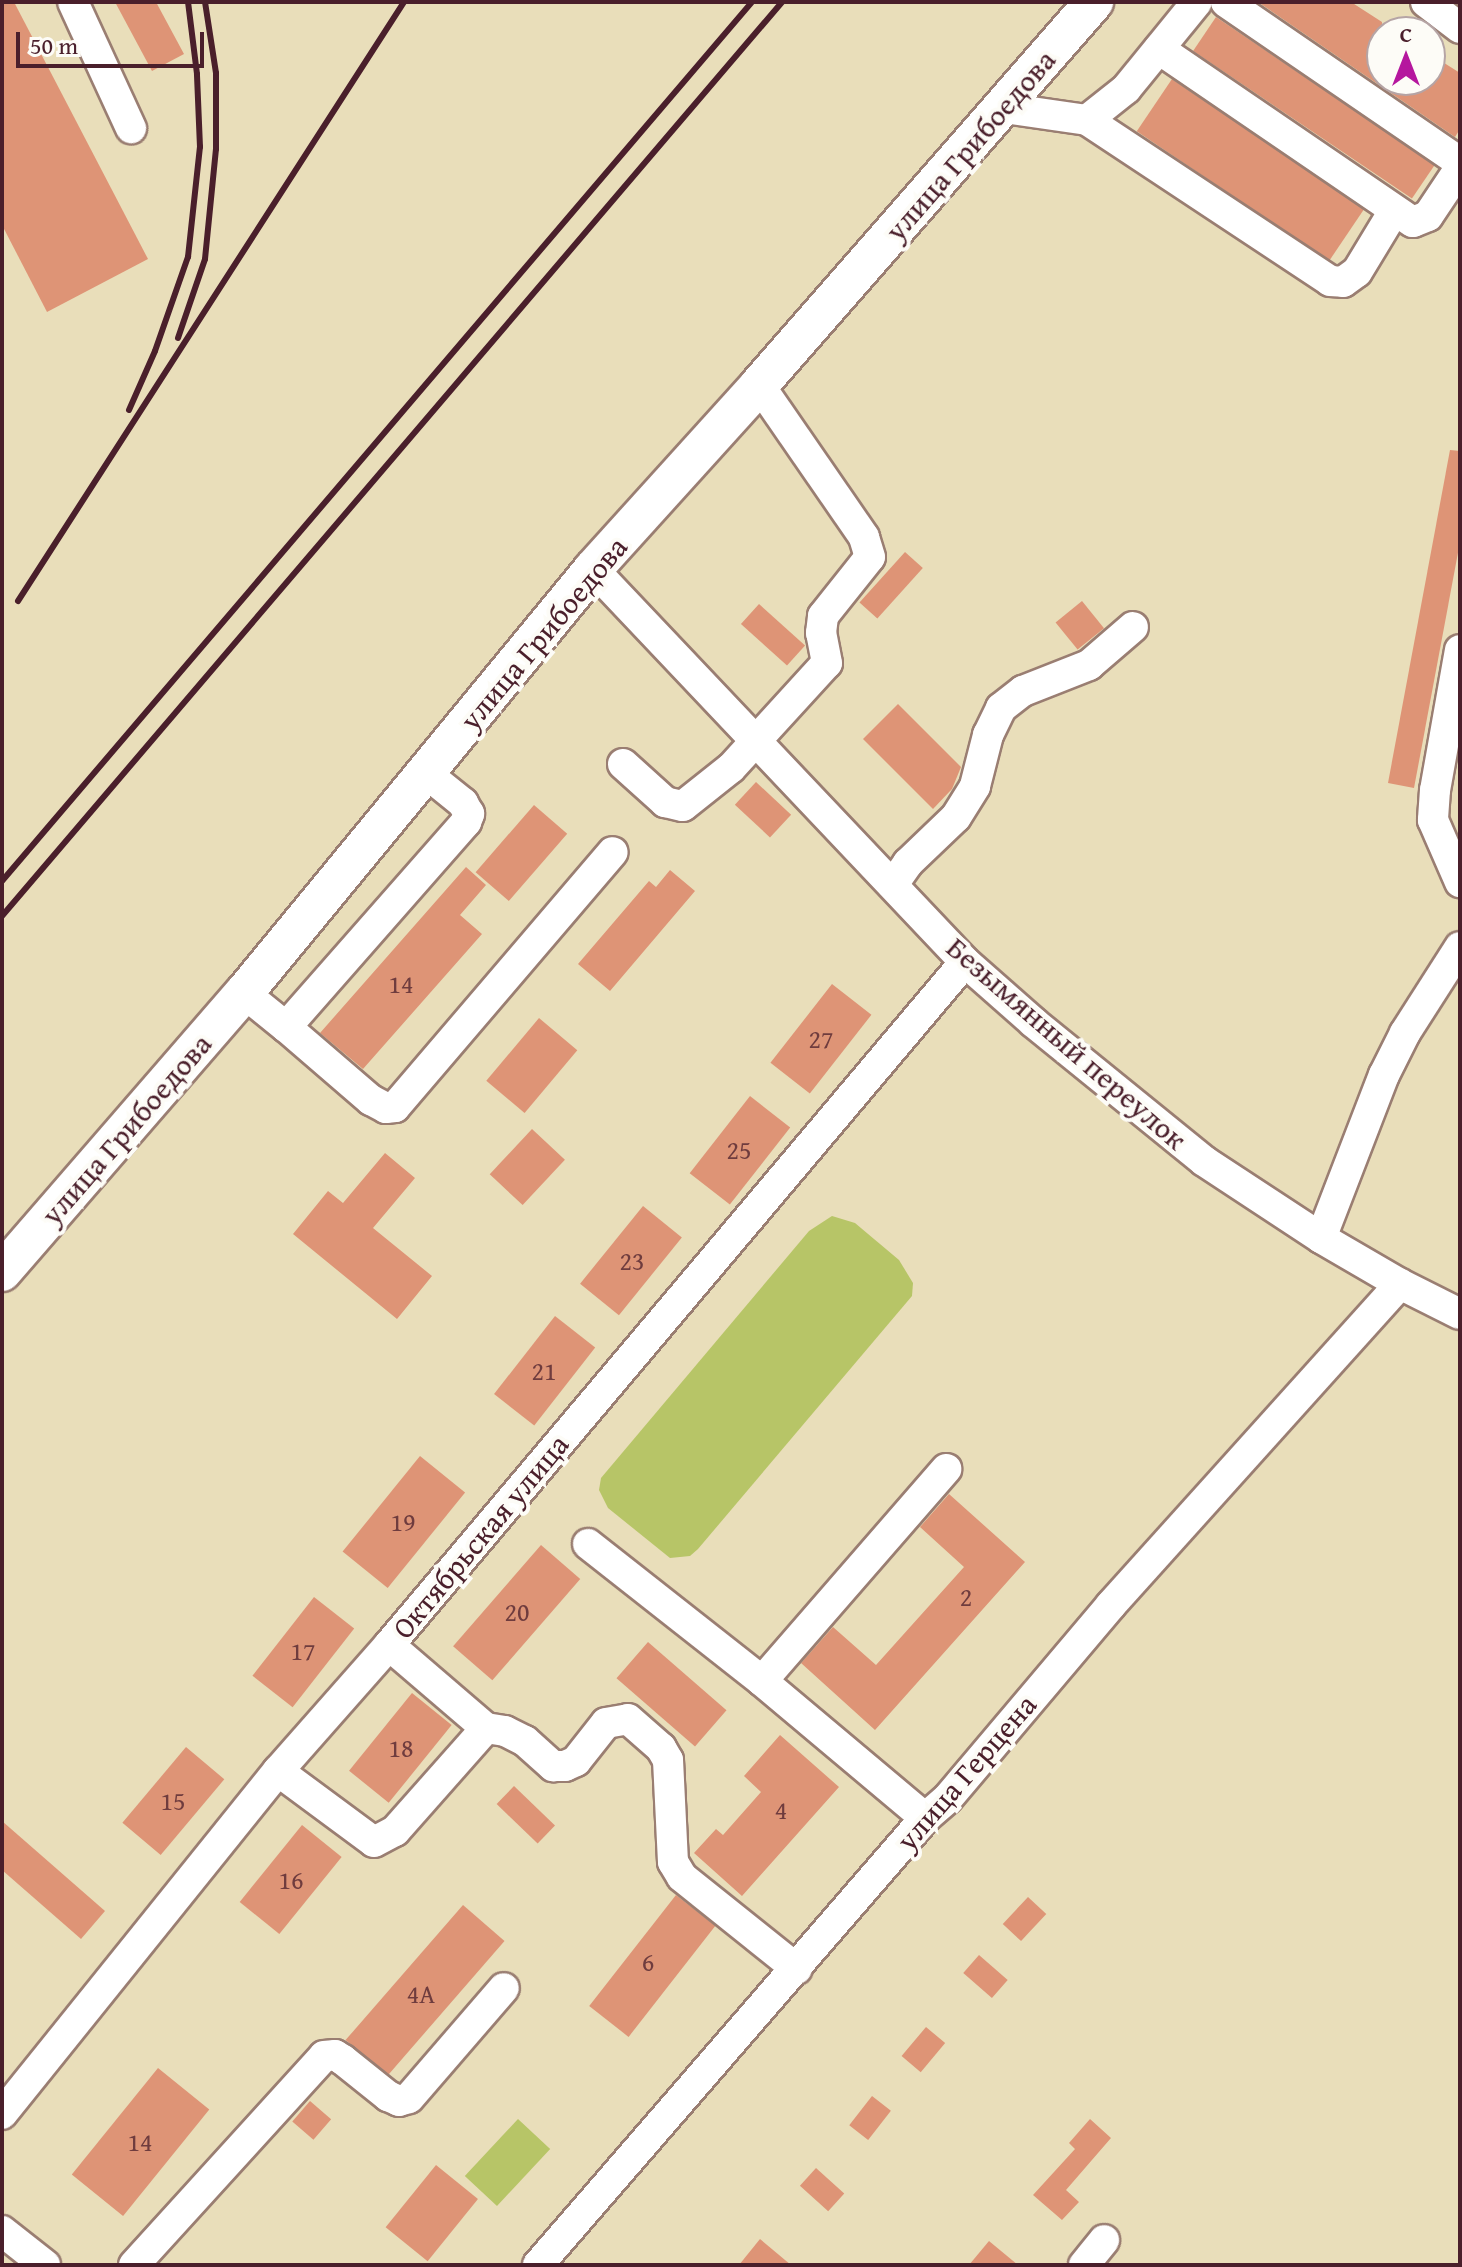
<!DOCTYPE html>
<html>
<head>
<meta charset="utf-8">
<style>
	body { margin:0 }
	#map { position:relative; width:1462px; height:2267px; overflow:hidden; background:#e9deba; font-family:"Gentium Book Plus",serif }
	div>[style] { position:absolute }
	.green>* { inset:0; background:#b7c567; transform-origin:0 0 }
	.building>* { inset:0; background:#de9476; transform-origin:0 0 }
	.roads { filter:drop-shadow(2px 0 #9a7e72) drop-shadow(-2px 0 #9a7e72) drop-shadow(0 2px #9a7e72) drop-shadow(0 -2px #9a7e72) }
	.minor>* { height:30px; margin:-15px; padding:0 15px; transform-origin:15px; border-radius:15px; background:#fff }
	.major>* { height:38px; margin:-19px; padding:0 19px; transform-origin:19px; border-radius:19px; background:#fff }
	.rail>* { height:6px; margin:-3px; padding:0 3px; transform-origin:3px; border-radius:3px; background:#4a1f2b }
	span { translate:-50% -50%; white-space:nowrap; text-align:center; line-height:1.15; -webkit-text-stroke:8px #fdfcf7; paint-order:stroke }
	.number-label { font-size:26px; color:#6f3c3e }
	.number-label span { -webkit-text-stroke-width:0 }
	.street-label { font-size:30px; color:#4a1f2b }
	.frame { position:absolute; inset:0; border:4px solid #4a1f2b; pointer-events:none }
	.north { position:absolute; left:1366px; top:16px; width:80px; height:80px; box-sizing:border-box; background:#fdfcf7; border:2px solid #b5a4a5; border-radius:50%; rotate:0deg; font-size:22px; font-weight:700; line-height:32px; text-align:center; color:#4a1f2b }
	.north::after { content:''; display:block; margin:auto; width:28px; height:36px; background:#b5179e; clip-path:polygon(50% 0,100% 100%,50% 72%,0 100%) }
	.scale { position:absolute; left:16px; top:32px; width:188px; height:36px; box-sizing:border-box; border:4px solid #4a1f2b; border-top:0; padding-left:10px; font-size:24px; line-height:28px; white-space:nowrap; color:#4a1f2b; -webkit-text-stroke:6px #fdfcf7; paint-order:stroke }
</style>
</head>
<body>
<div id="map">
	<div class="green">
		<div style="clip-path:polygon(832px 1216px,855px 1223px,899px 1260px,913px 1283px,912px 1296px,698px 1549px,690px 1556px,670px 1558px,608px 1508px,599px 1490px,601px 1478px,809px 1231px)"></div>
		<div style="left:518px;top:2119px;width:44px;height:78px;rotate:43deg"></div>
	</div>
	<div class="building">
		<div style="clip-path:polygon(2px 2px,14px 2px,148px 259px,47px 312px,2px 225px)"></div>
		<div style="clip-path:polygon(115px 2px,156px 2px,184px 54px,152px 71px)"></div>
		<div style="clip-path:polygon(1258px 2px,1351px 2px,1382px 22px,1382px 80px,1430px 80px,1430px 54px,1460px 73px,1460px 129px,1455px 137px)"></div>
		<div style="left:1216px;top:17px;width:264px;height:41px;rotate:34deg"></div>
		<div style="left:1172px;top:79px;width:232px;height:63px;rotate:34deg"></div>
		<div style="clip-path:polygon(1450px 450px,1460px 451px,1460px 542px,1414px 788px,1388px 783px)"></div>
		<div style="left:905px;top:552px;width:24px;height:68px;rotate:42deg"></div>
		<div style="left:1082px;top:601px;width:35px;height:34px;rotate:51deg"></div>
		<div style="left:759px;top:604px;width:62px;height:27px;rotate:42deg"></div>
		<div style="clip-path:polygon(898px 704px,961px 767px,952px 789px,933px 809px,863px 739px)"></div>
		<div style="left:756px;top:782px;width:48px;height:31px;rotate:43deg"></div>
		<div style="left:534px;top:805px;width:44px;height:89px;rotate:41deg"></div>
		<div style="clip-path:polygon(466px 867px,486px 885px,460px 915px,482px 934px,363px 1069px,320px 1033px)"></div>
		<div style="clip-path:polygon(670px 870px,695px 891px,610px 991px,578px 964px,649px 881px,656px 887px)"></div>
		<div style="left:832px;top:984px;width:50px;height:100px;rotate:38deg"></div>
		<div style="left:539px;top:1018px;width:50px;height:82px;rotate:40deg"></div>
		<div style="left:750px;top:1096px;width:51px;height:98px;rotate:38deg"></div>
		<div style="left:532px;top:1129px;width:45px;height:62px;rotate:43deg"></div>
		<div style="clip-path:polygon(385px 1153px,415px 1178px,373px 1228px,432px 1276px,397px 1319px,293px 1234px,328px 1191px,343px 1203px)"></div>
		<div style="left:643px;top:1206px;width:50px;height:100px;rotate:39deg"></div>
		<div style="left:555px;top:1316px;width:51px;height:99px;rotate:38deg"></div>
		<div style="left:420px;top:1456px;width:58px;height:123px;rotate:39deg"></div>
		<div style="clip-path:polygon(949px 1494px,1025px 1562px,875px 1730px,801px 1663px,833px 1627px,876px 1665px,964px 1567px,920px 1527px)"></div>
		<div style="left:541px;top:1545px;width:52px;height:134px;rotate:41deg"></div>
		<div style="left:314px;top:1597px;width:51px;height:100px;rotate:38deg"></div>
		<div style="left:648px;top:1642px;width:104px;height:48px;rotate:41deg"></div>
		<div style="left:412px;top:1693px;width:51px;height:100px;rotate:39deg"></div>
		<div style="clip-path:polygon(780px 1735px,839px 1787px,742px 1896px,694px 1853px,716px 1829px,723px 1835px,761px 1792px,744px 1776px)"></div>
		<div style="left:186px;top:1747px;width:50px;height:99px;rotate:40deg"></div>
		<div style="left:514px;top:1786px;width:57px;height:25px;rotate:44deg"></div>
		<div style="clip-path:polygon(2px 1821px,105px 1911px,81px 1939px,2px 1870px)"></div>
		<div style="left:302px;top:1825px;width:51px;height:99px;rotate:39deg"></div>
		<div style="left:676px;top:1895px;width:50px;height:141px;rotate:38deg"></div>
		<div style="left:1028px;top:1897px;width:25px;height:37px;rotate:43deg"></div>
		<div style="left:463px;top:1905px;width:55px;height:179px;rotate:41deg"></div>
		<div style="left:979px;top:1955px;width:38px;height:24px;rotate:41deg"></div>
		<div style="left:926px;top:2027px;width:25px;height:38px;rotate:40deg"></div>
		<div style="left:158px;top:2068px;width:66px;height:137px;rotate:39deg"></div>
		<div style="left:872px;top:2096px;width:24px;height:37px;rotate:38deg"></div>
		<div style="left:310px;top:2101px;width:28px;height:27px;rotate:41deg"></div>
		<div style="clip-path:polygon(1090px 2119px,1111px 2138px,1066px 2190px,1079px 2202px,1062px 2220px,1033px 2195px,1075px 2149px,1069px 2143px)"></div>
		<div style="left:436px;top:2165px;width:54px;height:80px;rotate:39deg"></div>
		<div style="left:816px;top:2168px;width:38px;height:24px;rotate:42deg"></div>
		<div style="clip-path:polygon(760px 2239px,791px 2265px,739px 2265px)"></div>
		<div style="clip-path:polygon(989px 2241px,1018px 2265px,969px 2265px)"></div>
	</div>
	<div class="roads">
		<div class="minor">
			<div style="left:73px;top:2px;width:139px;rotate:65.3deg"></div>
			<div style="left:1226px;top:2px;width:283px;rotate:34.4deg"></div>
			<div style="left:1426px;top:2px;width:43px;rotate:37.4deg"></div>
			<div style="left:1159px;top:49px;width:307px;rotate:34.3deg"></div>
			<div style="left:1413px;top:222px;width:16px;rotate:-22deg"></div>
			<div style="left:1428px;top:216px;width:58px;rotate:-56.3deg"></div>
			<div style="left:1004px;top:108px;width:84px;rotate:8.2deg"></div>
			<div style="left:1087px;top:120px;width:50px;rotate:-38.5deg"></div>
			<div style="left:1126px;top:89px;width:112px;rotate:-50.8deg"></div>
			<div style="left:1087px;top:120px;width:291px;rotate:33.5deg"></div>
			<div style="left:1330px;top:281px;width:13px;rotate:4deg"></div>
			<div style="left:1343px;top:282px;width:17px;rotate:-36deg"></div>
			<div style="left:1357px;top:272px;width:71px;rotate:-58.8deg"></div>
			<div style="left:593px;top:569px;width:541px;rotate:46.57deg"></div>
			<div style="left:965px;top:962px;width:91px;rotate:41.4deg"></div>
			<div style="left:1033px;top:1022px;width:220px;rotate:39.1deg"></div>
			<div style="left:1204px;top:1161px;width:140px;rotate:33.3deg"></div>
			<div style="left:1321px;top:1238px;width:91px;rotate:30.2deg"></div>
			<div style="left:1400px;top:1284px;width:67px;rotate:26.6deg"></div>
			<div style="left:1460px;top:650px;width:142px;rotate:100.1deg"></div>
			<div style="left:1435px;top:790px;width:30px;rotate:94deg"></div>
			<div style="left:1433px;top:820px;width:68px;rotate:66.5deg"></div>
			<div style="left:623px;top:764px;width:57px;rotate:42.1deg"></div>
			<div style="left:665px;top:802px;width:18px;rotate:13deg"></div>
			<div style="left:683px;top:806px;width:61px;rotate:-38.4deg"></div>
			<div style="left:731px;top:768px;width:142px;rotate:-47.6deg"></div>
			<div style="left:827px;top:663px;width:31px;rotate:-101deg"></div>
			<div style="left:821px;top:633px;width:17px;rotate:-83deg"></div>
			<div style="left:823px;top:616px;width:75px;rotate:-51.5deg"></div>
			<div style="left:870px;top:557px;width:21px;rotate:-107deg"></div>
			<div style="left:864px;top:537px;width:185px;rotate:-124.6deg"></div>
			<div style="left:894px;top:883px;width:24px;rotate:-55deg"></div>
			<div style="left:908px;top:863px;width:66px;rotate:-43.8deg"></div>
			<div style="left:956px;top:817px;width:36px;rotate:-58deg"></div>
			<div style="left:975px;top:786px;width:53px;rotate:-75.7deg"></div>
			<div style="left:988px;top:735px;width:30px;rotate:-64deg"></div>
			<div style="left:1001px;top:708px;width:28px;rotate:-38deg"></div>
			<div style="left:1023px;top:691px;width:71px;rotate:-21.5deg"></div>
			<div style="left:1089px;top:665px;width:58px;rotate:-40.8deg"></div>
			<div style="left:244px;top:993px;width:54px;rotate:39deg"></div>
			<div style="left:286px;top:1027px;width:273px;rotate:-48.7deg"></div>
			<div style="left:466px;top:822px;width:9px;rotate:-69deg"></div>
			<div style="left:469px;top:814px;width:13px;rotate:-119deg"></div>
			<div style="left:463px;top:803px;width:46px;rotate:-141.1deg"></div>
			<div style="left:286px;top:1027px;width:112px;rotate:40.7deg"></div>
			<div style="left:371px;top:1100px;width:17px;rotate:28deg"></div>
			<div style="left:386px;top:1108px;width:9px;rotate:-6deg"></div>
			<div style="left:395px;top:1107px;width:335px;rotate:-49.5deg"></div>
			<div style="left:1321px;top:1238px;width:175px;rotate:-68.9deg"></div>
			<div style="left:1384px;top:1075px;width:47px;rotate:-63.4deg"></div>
			<div style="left:1405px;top:1033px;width:102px;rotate:-57.4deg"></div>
			<div style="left:588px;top:1544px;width:221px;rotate:38.2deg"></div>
			<div style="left:762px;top:1681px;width:213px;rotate:40deg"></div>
			<div style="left:389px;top:1645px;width:128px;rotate:40.6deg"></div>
			<div style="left:762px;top:1681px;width:281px;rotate:-49deg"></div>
			<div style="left:278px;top:1771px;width:119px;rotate:36.5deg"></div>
			<div style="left:374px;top:1842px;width:24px;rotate:-28deg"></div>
			<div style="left:395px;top:1831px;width:137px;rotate:-48.5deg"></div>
			<div style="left:486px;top:1728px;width:19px;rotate:9deg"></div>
			<div style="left:505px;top:1731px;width:22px;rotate:27deg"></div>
			<div style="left:525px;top:1741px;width:38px;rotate:42deg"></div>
			<div style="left:553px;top:1766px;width:12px"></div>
			<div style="left:565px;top:1766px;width:12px;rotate:-24deg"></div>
			<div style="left:576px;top:1761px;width:48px;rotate:-51.7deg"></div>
			<div style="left:606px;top:1723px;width:22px;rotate:-10deg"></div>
			<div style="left:628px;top:1719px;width:44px;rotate:41.3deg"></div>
			<div style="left:661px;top:1748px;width:14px;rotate:60deg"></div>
			<div style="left:668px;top:1760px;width:102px;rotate:87.2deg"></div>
			<div style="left:673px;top:1862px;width:17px;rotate:59deg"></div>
			<div style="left:682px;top:1877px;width:147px;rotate:38.7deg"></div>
			<div style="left:2px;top:2114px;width:440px;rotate:-51.2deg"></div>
			<div style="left:278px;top:1771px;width:168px;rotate:-48.6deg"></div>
			<div style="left:389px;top:1645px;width:893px;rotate:-49.86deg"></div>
			<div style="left:2px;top:2231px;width:55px;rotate:38.3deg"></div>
			<div style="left:134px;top:2265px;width:282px;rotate:-47.7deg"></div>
			<div style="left:324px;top:2056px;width:11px;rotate:-5deg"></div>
			<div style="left:335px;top:2055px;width:9px;rotate:32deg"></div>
			<div style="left:343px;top:2060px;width:58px;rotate:38.7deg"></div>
			<div style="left:388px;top:2096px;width:12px;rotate:24deg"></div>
			<div style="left:399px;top:2101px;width:10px;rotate:-17deg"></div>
			<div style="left:409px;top:2098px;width:145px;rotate:-49.2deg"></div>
			<div style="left:538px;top:2265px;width:591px;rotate:-49.11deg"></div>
			<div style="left:925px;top:1818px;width:30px;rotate:-41deg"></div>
			<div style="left:948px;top:1798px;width:253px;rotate:-49.8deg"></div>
			<div style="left:1111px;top:1605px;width:432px;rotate:-48deg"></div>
			<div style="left:1084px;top:2265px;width:32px;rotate:-51deg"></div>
		</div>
		<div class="major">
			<div style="left:2px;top:1272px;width:369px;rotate:-49.1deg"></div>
			<div style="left:244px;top:993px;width:549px;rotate:-50.54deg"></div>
			<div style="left:593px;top:569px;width:248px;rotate:-47.9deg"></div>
			<div style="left:759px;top:385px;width:509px;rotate:-48.82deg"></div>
		</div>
	</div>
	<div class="rail">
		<div style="left:178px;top:338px;width:83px;rotate:-71.1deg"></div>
		<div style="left:205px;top:259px;width:111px;rotate:-84.3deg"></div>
		<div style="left:216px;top:149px;width:76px;rotate:-90deg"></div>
		<div style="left:216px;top:73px;width:72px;rotate:-98.8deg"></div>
		<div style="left:129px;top:410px;width:64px;rotate:-66.2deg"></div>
		<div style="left:155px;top:351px;width:100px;rotate:-70.7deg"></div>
		<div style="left:188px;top:257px;width:111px;rotate:-83.8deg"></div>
		<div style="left:200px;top:147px;width:73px;rotate:-92.4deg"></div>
		<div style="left:197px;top:74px;width:73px;rotate:-97.1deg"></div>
		<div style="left:18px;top:601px;width:713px;rotate:-57.2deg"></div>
		<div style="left:2px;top:881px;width:1155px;rotate:-49.53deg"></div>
		<div style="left:2px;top:916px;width:1202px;rotate:-49.52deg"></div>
	</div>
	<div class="number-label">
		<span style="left:401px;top:984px">14</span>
		<span style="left:821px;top:1039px">27</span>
		<span style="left:739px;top:1150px">25</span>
		<span style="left:632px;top:1261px">23</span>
		<span style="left:544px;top:1371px">21</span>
		<span style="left:403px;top:1522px">19</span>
		<span style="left:966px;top:1597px">2</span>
		<span style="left:517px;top:1612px">20</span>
		<span style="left:303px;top:1651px">17</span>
		<span style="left:401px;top:1748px">18</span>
		<span style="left:173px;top:1801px">15</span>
		<span style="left:781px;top:1810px">4</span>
		<span style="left:291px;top:1880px">16</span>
		<span style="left:648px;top:1962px">6</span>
		<span style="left:421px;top:1994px">4А</span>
		<span style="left:140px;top:2142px">14</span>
	</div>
	<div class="street-label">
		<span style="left:970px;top:145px;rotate:-49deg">улица Грибоедова</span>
		<span style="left:543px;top:633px;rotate:-50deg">улица Грибоедова</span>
		<span style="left:1067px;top:1043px;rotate:41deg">Безымянный переулок</span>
		<span style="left:126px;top:1129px;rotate:-49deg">улица Грибоедова</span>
		<span style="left:480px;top:1536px;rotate:-50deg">Октябрьская улица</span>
		<span style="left:966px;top:1772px;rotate:-49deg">улица Герцена</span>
	</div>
	<div class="frame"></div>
	<div class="north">С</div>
	<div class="scale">50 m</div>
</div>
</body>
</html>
